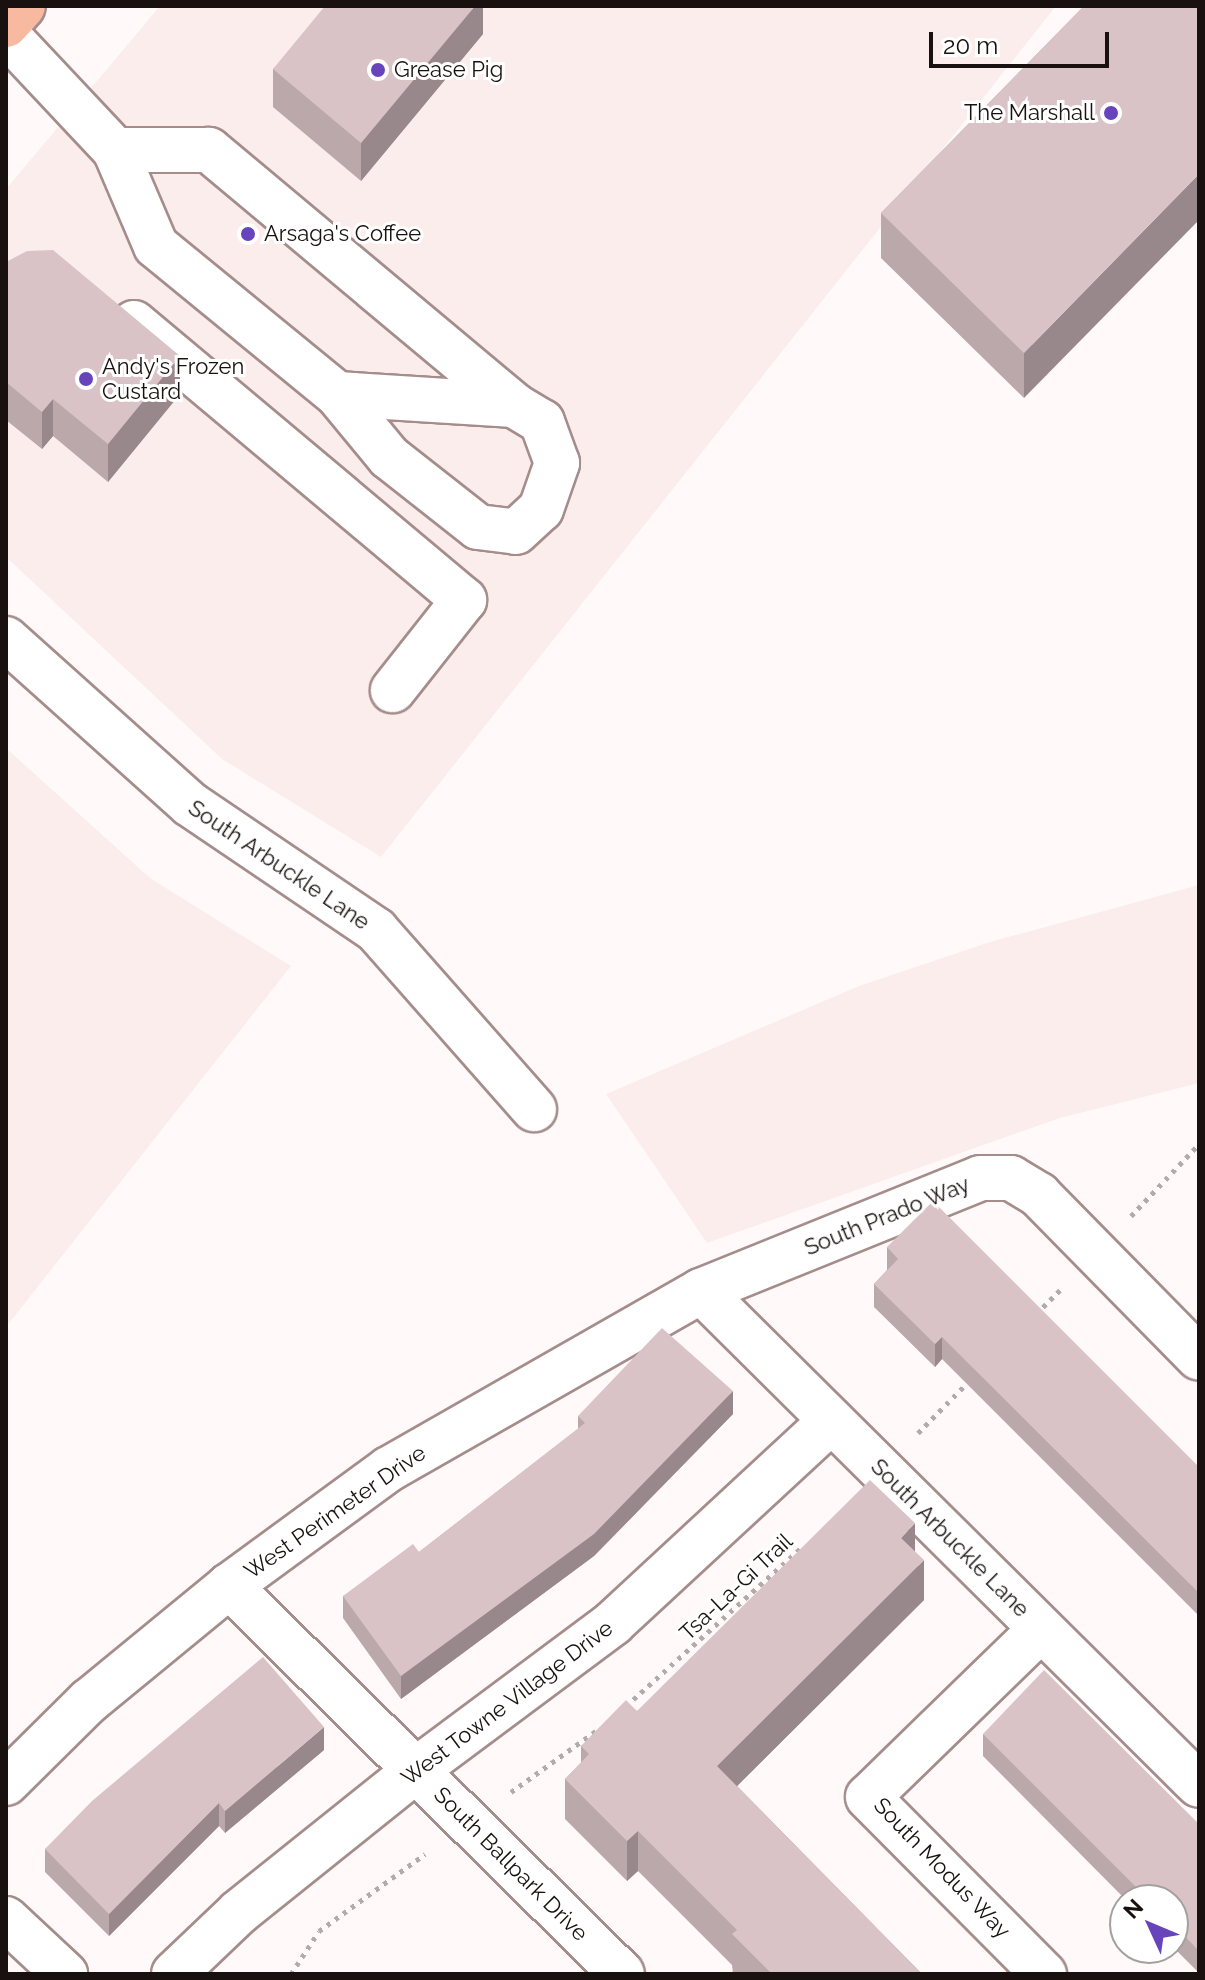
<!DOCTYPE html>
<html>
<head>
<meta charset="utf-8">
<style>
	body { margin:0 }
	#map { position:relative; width:1205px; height:1980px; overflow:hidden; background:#fffaf9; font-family:Raleway,sans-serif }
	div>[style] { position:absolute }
	.built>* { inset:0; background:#fbedec }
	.path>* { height:5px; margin-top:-2.5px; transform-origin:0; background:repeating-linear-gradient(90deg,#b1abaa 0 4px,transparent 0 10px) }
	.roads { filter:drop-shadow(2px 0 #a48d8b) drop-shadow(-2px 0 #a48d8b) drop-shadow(0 2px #a48d8b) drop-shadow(0 -2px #a48d8b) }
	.minor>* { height:44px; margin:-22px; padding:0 22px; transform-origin:22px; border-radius:22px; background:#fff }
	.major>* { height:44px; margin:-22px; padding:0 22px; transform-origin:22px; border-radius:22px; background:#f7b9a0 }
	.wall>* { inset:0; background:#bba8ab }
	.shaded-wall>* { inset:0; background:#99888b }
	.building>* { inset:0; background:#dac3c7 }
	.dots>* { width:22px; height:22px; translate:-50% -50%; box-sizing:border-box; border:4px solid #fff; border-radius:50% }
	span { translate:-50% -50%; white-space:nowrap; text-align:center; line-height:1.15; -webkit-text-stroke:6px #fff; paint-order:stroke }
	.poi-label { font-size:22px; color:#191110 }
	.left { translate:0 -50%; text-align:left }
	.right { translate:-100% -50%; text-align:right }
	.street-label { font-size:22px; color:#191110 }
	.frame { position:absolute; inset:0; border:8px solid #191110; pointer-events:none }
	.north { position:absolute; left:1109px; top:1884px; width:80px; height:80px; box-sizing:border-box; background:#fff; border:2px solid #a3a09f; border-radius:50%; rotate:314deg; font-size:22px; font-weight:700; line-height:32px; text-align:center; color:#191110 }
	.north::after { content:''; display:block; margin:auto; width:28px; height:36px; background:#6743bc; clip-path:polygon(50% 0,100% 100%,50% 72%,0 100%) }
	.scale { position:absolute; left:929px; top:32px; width:180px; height:36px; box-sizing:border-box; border:4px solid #191110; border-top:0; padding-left:10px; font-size:24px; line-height:28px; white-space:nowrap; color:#191110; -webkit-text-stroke:6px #fff; paint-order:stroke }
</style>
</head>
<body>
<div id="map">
	<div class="built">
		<div style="clip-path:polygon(160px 6px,1056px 6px,381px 857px,222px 759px,6px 557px,6px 189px)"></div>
		<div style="clip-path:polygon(6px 748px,150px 878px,291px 966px,6px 1327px)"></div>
		<div style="clip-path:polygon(1199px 885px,1199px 1083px,1060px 1118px,707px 1243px,606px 1094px,859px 986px,990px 942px)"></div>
	</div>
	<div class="path">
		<div style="left:1131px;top:1216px;width:99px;rotate:-46.6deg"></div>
		<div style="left:1036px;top:1314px;width:34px;rotate:-45deg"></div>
		<div style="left:918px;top:1433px;width:74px;rotate:-45.5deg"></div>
		<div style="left:626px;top:1706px;width:239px;rotate:-42.1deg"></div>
		<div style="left:511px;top:1792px;width:110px;rotate:-35.7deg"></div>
		<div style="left:291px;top:1974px;width:51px;rotate:-56.9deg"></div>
		<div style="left:319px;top:1931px;width:131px;rotate:-36deg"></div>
	</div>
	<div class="roads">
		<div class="minor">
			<div style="left:6px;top:34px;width:159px;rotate:46.8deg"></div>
			<div style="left:115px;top:150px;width:104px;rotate:66.9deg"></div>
			<div style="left:156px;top:246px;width:234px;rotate:39.3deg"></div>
			<div style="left:337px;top:394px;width:82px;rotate:50.5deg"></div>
			<div style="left:389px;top:457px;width:113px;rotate:38.2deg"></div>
			<div style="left:478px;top:527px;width:38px;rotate:7deg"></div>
			<div style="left:516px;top:532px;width:34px;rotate:-43deg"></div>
			<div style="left:541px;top:509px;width:49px;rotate:-70.8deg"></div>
			<div style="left:557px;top:463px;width:44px;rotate:-110.1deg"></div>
			<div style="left:542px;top:422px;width:33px;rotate:-149deg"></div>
			<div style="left:514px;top:405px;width:398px;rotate:-140.1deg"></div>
			<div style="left:209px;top:150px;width:94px;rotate:180deg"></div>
			<div style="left:134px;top:323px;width:431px;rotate:40deg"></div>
			<div style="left:464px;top:600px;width:115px;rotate:128.3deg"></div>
			<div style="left:337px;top:394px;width:177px;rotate:3.6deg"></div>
			<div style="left:6px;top:639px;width:247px;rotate:41.9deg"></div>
			<div style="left:190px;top:804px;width:225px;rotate:34.1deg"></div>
			<div style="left:376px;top:930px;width:239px;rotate:48.6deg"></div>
			<div style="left:701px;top:1291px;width:701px;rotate:44.77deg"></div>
			<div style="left:229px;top:1586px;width:552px;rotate:44.63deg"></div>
			<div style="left:1041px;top:1629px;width:241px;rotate:135.8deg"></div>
			<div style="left:868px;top:1797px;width:250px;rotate:45.2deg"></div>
			<div style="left:6px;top:1783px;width:117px;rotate:-44.7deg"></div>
			<div style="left:89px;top:1701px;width:181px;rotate:-39.4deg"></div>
			<div style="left:229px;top:1586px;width:198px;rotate:-36.2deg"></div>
			<div style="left:389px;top:1469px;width:359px;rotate:-29.7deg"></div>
			<div style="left:701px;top:1291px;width:301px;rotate:-22deg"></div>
			<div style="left:980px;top:1178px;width:31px"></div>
			<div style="left:1011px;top:1178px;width:33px;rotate:31deg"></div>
			<div style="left:1039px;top:1195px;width:228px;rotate:45.5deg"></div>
			<div style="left:6px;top:1919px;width:81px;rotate:43deg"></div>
			<div style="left:174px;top:1974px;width:90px;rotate:-43.6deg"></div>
			<div style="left:239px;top:1912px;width:227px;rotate:-38.7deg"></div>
			<div style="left:416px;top:1770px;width:246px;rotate:-36.7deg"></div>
			<div style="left:613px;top:1623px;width:297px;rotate:-42.8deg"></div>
		</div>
		<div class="major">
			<div style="left:6px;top:25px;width:25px;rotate:-48deg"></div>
		</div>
	</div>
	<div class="wall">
		<div style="clip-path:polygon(483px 6px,483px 34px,361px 181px,273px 107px,273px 69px)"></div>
		<div style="clip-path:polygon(1084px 6px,1024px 398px,881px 258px,881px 213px)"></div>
		<div style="clip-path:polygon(6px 262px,180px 394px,108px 482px,53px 436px,42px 449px,6px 420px)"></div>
		<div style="clip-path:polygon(887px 1247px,1199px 1467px,1199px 1616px,942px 1359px,935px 1367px,874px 1307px,874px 1284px,887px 1270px)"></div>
		<div style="clip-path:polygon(733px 1414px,594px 1556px,401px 1699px,343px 1618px,343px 1596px,419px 1552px,578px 1429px,578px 1416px)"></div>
		<div style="clip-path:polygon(915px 1551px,924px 1600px,737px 1786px,922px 1974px,733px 1974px,732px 1965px,638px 1871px,627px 1881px,565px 1819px,565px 1779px,581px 1763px,581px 1746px,637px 1711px)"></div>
		<div style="clip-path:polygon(983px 1734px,1199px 1824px,1199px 1973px,1173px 1947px,1173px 1900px,1126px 1900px,983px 1756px)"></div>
		<div style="clip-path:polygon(324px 1750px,225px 1833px,219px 1826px,109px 1936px,45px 1872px,45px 1849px)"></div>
	</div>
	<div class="shaded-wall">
		<div style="clip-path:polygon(475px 6px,483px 6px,483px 34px,361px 181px,361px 143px)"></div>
		<div style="clip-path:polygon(1199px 174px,1199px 220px,1024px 398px,1024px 353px)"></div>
		<div style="clip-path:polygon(180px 356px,180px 394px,108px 482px,108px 444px)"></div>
		<div style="clip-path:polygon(53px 399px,53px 436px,42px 449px,42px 412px)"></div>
		<div style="clip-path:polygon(942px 1337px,942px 1359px,935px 1367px,935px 1344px)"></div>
		<div style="clip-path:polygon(733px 1391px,733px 1414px,594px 1556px,401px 1699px,401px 1676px)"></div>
		<div style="clip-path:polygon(915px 1523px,915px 1563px,901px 1538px)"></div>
		<div style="clip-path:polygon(924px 1560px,924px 1600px,717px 1806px,717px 1766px)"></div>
		<div style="clip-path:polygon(324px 1727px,324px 1750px,225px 1833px,225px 1811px)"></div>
		<div style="clip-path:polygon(219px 1803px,219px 1826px,109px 1936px,109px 1914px)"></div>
		<div style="clip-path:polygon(638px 1831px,638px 1871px,627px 1881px,627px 1841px)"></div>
	</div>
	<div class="building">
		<div style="clip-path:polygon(325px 6px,475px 6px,361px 143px,273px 69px)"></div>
		<div style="clip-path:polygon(1084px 6px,1199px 6px,1199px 174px,1024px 353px,881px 213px)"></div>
		<div style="clip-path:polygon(53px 250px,180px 356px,108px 444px,53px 399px,42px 412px,6px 382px,6px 262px,27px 251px)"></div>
		<div style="clip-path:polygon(933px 1201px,1199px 1467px,1199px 1593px,942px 1337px,935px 1344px,874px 1284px,898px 1259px,887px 1247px)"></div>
		<div style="clip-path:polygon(662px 1328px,733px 1391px,594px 1534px,401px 1676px,343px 1596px,413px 1544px,419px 1552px,585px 1423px,578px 1416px)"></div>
		<div style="clip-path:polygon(870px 1480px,915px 1523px,901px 1538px,924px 1560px,717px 1766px,922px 1974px,772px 1974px,732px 1934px,737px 1930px,638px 1831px,627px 1841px,565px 1779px,589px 1754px,581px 1746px,626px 1700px,637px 1711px)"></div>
		<div style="clip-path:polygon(263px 1657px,324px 1727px,225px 1811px,219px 1803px,109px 1914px,45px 1849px,92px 1801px)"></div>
		<div style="clip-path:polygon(1044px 1670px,1199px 1824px,1199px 1951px,1173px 1924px,1173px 1900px,1149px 1900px,983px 1734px)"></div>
	</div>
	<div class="dots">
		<div style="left:378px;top:70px;background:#6743bc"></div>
		<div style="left:1111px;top:113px;background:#6743bc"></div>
		<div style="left:248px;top:234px;background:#6743bc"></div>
		<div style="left:86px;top:379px;background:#6743bc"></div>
	</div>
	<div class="poi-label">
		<span class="left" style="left:394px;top:70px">Grease Pig</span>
		<span class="right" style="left:1095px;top:113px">The Marshall</span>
		<span class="left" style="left:264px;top:234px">Arsaga's Coffee</span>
		<span class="left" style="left:102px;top:379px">Andy's Frozen<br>Custard</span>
	</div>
	<div class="street-label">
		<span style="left:279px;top:865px;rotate:34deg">South Arbuckle Lane</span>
		<span style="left:887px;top:1216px;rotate:-22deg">South Prado Way</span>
		<span style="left:335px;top:1512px;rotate:-35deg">West Perimeter Drive</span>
		<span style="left:950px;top:1538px;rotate:45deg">South Arbuckle Lane</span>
		<span style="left:736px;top:1587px;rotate:-43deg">Tsa-La-Gi Trail</span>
		<span style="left:507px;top:1703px;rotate:-37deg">West Towne Village Drive</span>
		<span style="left:511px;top:1864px;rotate:45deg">South Ballpark Drive</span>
		<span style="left:942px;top:1868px;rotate:46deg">South Modus Way</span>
	</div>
	<div class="frame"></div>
	<div class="north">N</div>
	<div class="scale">20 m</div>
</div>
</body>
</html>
